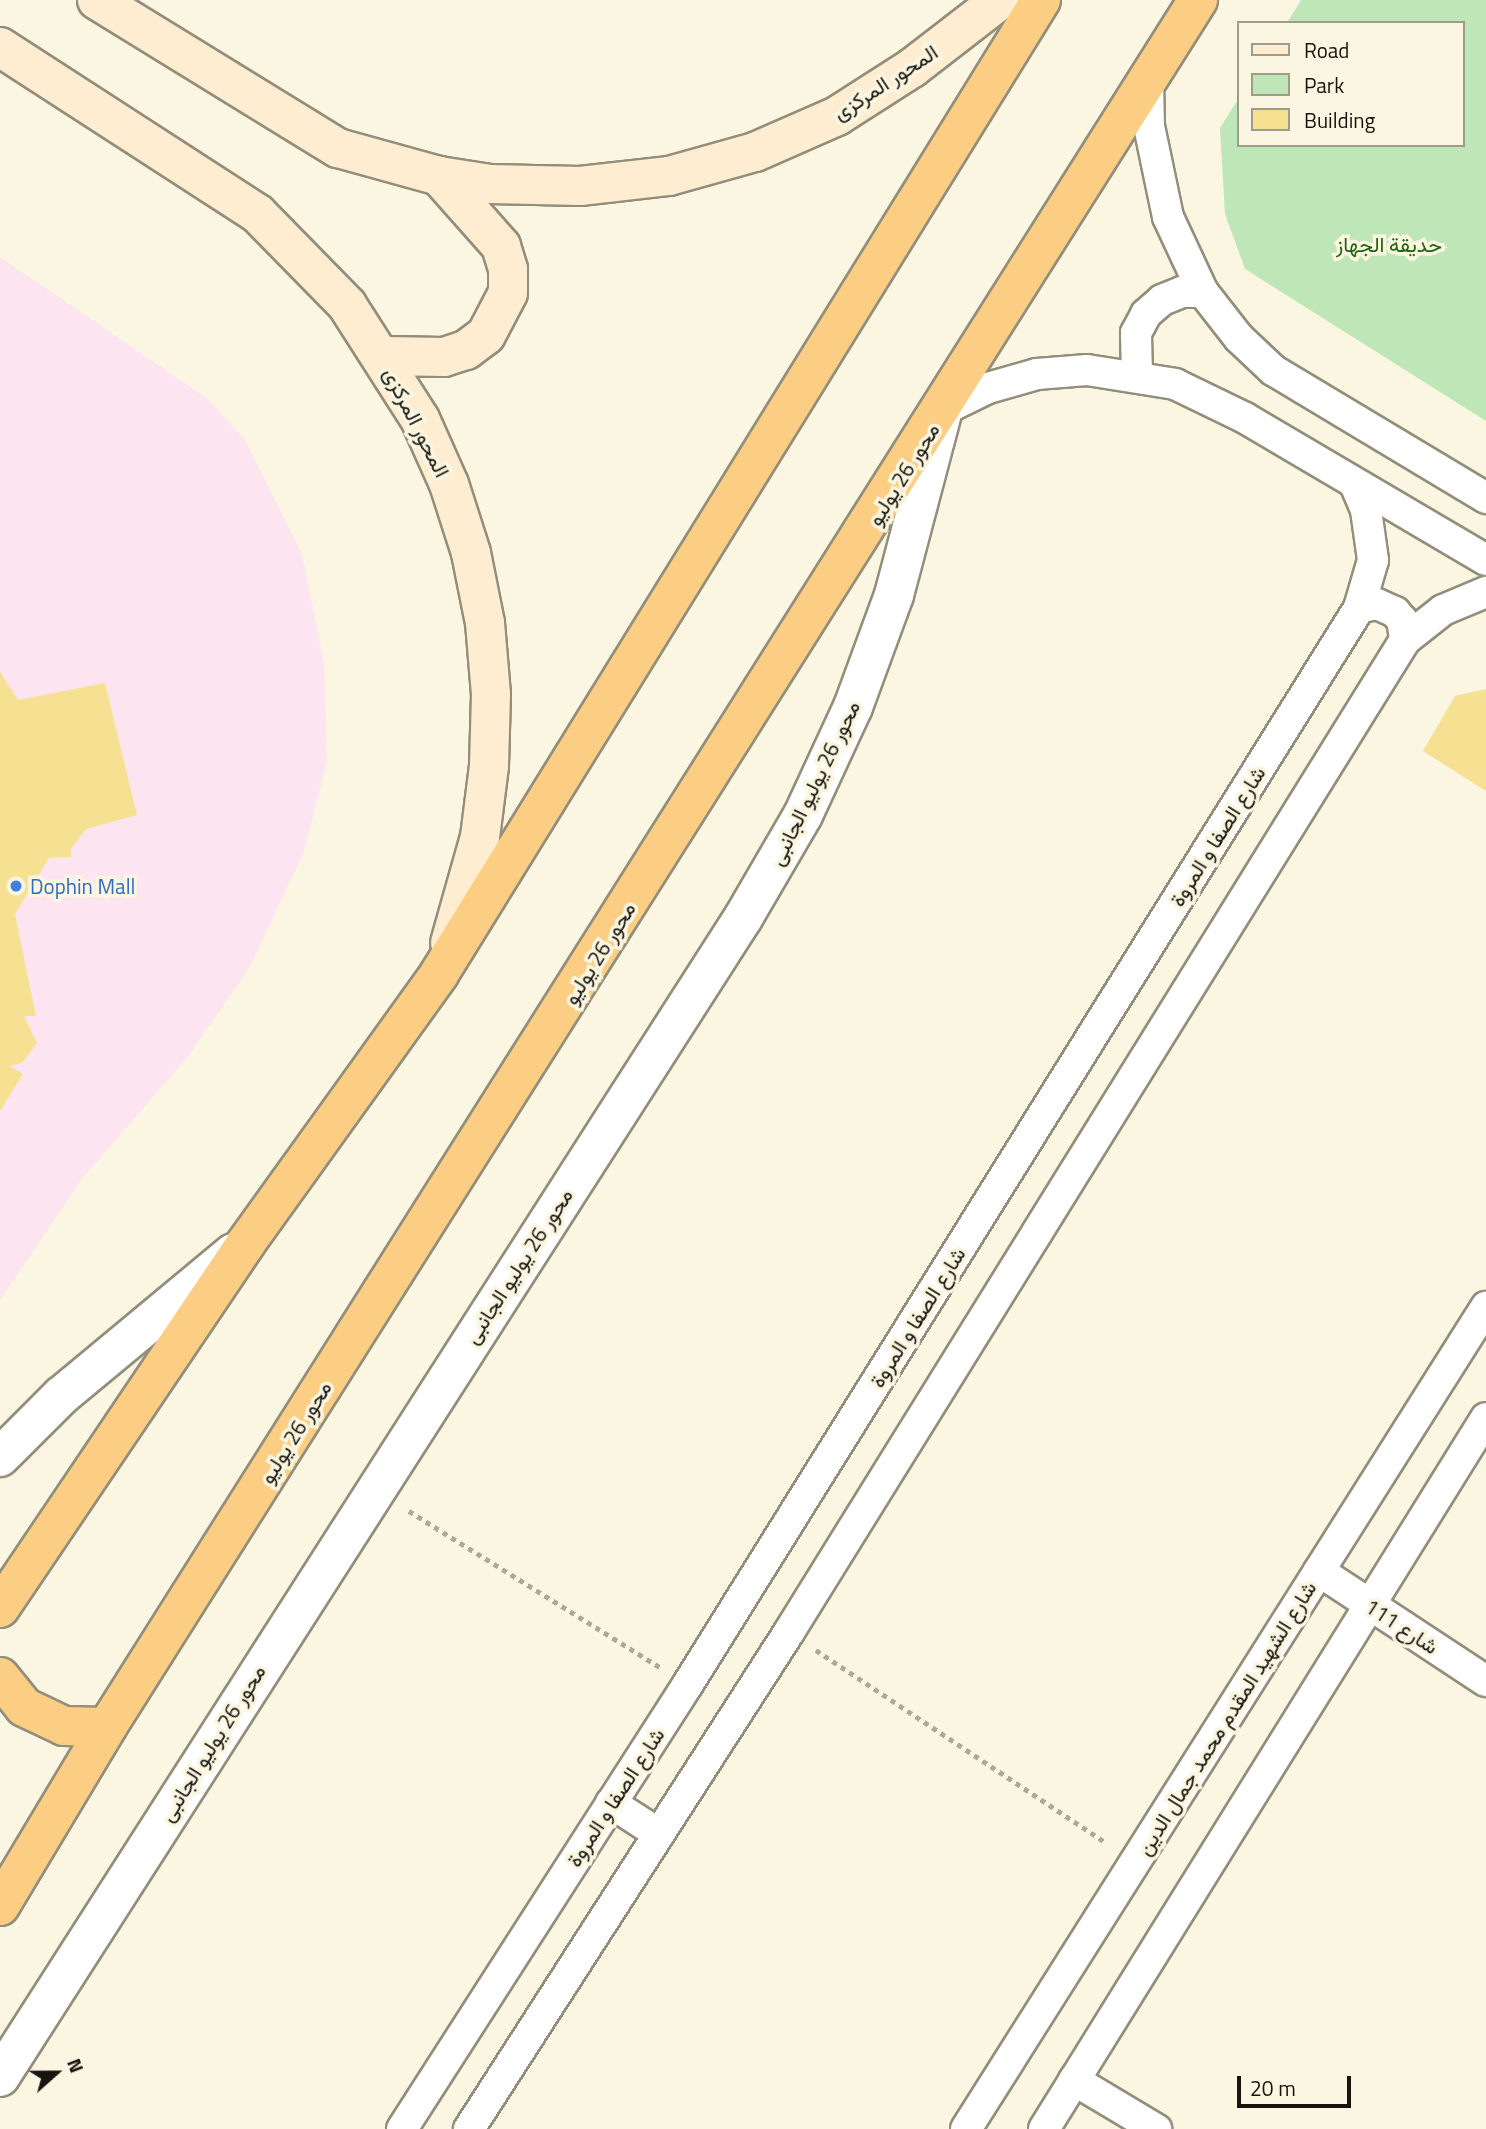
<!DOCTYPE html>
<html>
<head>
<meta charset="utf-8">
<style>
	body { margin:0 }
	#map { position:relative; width:1486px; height:2129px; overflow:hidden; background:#fbf6e1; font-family:"Titillium Web",Vazirmatn,sans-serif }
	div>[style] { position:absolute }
	.commercial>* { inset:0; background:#fce4f0 }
	.green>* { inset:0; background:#bee6b6 }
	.building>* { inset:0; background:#f5e191 }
	.path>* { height:4.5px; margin-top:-2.25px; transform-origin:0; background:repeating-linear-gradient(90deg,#ada999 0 5px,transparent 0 10px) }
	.roads { filter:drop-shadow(2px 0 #938e7b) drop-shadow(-2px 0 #938e7b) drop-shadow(0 2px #938e7b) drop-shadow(0 -2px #938e7b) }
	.minor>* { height:30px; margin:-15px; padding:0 15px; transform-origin:15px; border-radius:15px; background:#fff }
	.tertiary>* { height:38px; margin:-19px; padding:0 19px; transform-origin:19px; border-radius:19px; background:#fff }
	.secondary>* { height:38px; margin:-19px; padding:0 19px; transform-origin:19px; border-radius:19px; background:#feedd1 }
	.trunk>* { height:38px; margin:-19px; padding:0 19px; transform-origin:19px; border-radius:19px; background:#fcce84 }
	.dots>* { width:19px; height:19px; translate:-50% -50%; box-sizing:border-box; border:4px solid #fbf6e1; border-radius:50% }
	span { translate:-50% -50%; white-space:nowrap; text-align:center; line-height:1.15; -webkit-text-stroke:7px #fbf6e1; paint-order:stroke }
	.street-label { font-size:21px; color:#16140d }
	.park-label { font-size:21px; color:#20630f }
	.shop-label { font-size:21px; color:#366cbe }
	.left { translate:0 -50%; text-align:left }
	.legend { position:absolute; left:1237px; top:21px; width:228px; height:126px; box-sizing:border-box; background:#fbf6e1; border:2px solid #9f9c8c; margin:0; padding:9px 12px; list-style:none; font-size:21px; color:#16140d }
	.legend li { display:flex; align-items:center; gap:14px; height:35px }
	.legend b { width:35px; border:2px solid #9f9c8c }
	.north { position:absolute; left:21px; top:2038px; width:70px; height:70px; -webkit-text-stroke:5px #fbf6e1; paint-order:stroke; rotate:69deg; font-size:19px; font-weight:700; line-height:28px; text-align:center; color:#16140d }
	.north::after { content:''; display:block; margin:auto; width:24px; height:32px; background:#16140d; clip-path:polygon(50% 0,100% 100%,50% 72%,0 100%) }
	.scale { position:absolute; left:1237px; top:2076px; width:114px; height:32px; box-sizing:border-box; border:4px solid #16140d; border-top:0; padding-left:9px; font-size:21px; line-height:24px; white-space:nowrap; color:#16140d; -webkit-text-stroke:5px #fbf6e1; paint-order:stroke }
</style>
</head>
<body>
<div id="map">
	<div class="commercial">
		<div style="clip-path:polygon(0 257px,208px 399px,245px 440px,302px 554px,324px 662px,327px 762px,304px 851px,250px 967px,186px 1059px,84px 1176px,0 1300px)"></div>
	</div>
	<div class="green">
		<div style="clip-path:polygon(1301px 0,1486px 0,1486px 421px,1245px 269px,1225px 214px,1220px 128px,1239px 98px,1239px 145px,1463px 145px,1463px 23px,1287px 23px)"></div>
	</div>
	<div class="building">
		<div style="clip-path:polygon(0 672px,18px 700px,105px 683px,137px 815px,86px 829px,71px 849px,71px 857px,49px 858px,15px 914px,36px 1016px,24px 1016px,37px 1043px,22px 1063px,9px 1066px,23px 1074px,0 1111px)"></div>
		<div style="clip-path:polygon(1486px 689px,1486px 791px,1423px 751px,1455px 696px)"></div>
	</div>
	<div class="path">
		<div style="left:409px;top:1511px;width:296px;rotate:31.9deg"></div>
		<div style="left:816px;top:1650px;width:348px;rotate:33.6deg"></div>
	</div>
	<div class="roads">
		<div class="minor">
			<div style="left:1148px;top:80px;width:46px;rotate:88.8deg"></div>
			<div style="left:1149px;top:126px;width:93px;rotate:78.2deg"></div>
			<div style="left:1168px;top:217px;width:83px;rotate:65deg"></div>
			<div style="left:1203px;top:292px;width:58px;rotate:52deg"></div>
			<div style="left:1239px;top:338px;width:47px;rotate:43.3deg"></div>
			<div style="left:1273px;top:370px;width:249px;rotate:31deg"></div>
			<div style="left:1137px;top:375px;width:42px;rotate:-91.4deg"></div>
			<div style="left:1136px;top:333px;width:21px;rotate:-62deg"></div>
			<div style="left:1146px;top:314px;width:21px;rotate:-41deg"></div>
			<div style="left:1162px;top:300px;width:22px;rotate:-22deg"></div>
			<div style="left:1182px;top:292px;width:21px"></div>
			<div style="left:943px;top:410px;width:50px;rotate:-26.1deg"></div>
			<div style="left:988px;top:388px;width:51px;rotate:-15.9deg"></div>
			<div style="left:1037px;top:374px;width:50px;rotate:-4.6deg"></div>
			<div style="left:1087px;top:370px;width:89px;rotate:9deg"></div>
			<div style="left:1175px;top:384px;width:78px;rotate:25.9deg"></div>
			<div style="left:1245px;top:418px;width:280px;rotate:30.5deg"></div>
			<div style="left:1359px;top:608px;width:18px;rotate:-13deg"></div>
			<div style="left:1377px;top:604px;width:20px;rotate:24deg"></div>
			<div style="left:1395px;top:612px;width:11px;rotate:49deg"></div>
			<div style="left:1402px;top:620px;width:20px;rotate:81deg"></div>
			<div style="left:1319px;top:1571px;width:200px;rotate:33.4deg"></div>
			<div style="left:611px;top:1803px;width:57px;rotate:32.9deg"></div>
			<div style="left:1074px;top:2080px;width:96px;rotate:30.9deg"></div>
			<div style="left:402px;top:2129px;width:529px;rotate:-57.27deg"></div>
			<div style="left:688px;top:1684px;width:1268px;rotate:-58.05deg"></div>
			<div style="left:1359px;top:608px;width:50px;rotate:-73.7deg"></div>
			<div style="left:1373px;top:560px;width:50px;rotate:-98deg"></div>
			<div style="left:1366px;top:510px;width:25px;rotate:-113deg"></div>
			<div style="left:469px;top:2129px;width:591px;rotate:-57.22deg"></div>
			<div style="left:789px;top:1632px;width:1168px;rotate:-58.16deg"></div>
			<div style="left:1405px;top:640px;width:48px;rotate:-38.3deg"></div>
			<div style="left:1443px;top:610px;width:47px;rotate:-22.7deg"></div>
			<div style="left:966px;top:2129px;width:973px;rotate:-57.68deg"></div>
			<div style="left:1044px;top:2129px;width:837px;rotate:-58.13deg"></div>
		</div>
		<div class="tertiary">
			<div style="left:0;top:1457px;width:86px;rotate:-45deg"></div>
			<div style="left:61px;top:1396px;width:224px;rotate:-39.7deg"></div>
			<div style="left:0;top:2077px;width:1377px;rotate:-57.34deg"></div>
			<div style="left:743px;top:918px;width:119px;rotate:-59.8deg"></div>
			<div style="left:803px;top:815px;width:119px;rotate:-65.2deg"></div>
			<div style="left:853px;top:707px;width:119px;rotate:-69.9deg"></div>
			<div style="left:894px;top:595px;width:191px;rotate:-75.2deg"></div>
		</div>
		<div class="secondary">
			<div style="left:97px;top:0;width:283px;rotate:31.6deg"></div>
			<div style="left:338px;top:148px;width:105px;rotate:15.5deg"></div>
			<div style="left:439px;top:176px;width:52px;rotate:8.9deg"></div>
			<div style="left:490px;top:184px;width:90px;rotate:1.3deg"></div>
			<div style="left:580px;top:186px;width:90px;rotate:-6.4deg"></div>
			<div style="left:669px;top:176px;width:89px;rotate:-15.6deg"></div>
			<div style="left:755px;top:152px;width:90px;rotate:-23.7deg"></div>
			<div style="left:837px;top:116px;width:89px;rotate:-32.6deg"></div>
			<div style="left:912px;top:68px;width:111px;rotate:-37.7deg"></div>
			<div style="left:0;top:47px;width:307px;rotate:32.9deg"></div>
			<div style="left:258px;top:214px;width:127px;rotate:45.6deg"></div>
			<div style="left:347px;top:305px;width:135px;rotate:57.4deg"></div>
			<div style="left:420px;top:419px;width:71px;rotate:66deg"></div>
			<div style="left:449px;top:484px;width:72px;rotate:72.3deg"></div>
			<div style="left:471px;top:553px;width:71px;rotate:78.7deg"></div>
			<div style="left:485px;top:623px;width:71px;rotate:85.2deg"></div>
			<div style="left:491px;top:694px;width:72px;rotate:91.6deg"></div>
			<div style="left:489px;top:766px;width:72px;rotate:97.2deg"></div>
			<div style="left:480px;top:837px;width:110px;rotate:105.8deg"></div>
			<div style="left:384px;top:356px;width:60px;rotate:1deg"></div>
			<div style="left:444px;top:357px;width:23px;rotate:-18deg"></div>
			<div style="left:466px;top:350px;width:25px;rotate:-37deg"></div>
			<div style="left:486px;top:335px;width:47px;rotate:-62.4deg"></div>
			<div style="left:508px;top:293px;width:24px;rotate:-90deg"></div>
			<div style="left:508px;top:269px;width:24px;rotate:-107deg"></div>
			<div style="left:501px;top:246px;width:94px;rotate:-131.5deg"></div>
		</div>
		<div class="trunk">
			<div style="left:0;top:1608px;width:440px;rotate:-56deg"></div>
			<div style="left:246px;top:1243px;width:331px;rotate:-54.3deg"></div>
			<div style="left:439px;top:974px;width:1145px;rotate:-58.28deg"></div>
			<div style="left:0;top:1677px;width:38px;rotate:51deg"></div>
			<div style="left:24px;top:1707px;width:44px;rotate:25.4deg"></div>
			<div style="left:64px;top:1726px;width:43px;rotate:1.3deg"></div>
			<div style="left:0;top:1906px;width:209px;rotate:-59.1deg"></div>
			<div style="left:107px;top:1727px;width:2043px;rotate:-57.72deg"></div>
		</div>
	</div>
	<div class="dots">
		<div style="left:16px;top:886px;background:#3f7fe0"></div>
	</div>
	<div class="street-label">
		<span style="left:885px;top:82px;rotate:-33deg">المحور المركزى</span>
		<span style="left:417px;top:422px;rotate:63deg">المحور المركزى</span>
		<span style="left:903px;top:474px;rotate:-58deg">محور 26 يوليو</span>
		<span style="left:814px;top:783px;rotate:-64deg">محور 26 يوليو الجانبى</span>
		<span style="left:1217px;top:836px;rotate:-58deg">شارع الصفا و المروة</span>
		<span style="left:599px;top:953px;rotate:-58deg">محور 26 يوليو</span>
		<span style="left:518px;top:1266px;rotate:-57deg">محور 26 يوليو الجانبى</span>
		<span style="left:917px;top:1317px;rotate:-58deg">شارع الصفا و المروة</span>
		<span style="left:295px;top:1432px;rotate:-58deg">محور 26 يوليو</span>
		<span style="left:1402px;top:1626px;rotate:33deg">شارع 111</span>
		<span style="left:1226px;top:1718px;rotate:-58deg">شارع الشهيد المقدم محمد جمال الدين</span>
		<span style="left:212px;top:1743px;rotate:-58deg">محور 26 يوليو الجانبى</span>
		<span style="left:615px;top:1797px;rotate:-57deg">شارع الصفا و المروة</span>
	</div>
	<div class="park-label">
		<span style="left:1389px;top:244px">حديقة الجهاز</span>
	</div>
	<div class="shop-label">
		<span class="left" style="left:30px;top:886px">Dophin Mall</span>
	</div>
	<ul class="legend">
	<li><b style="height:9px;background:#feedd1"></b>Road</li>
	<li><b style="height:19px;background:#bee6b6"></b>Park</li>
	<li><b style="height:19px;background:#f5e191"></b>Building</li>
	</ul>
	<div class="north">N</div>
	<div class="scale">20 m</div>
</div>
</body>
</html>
